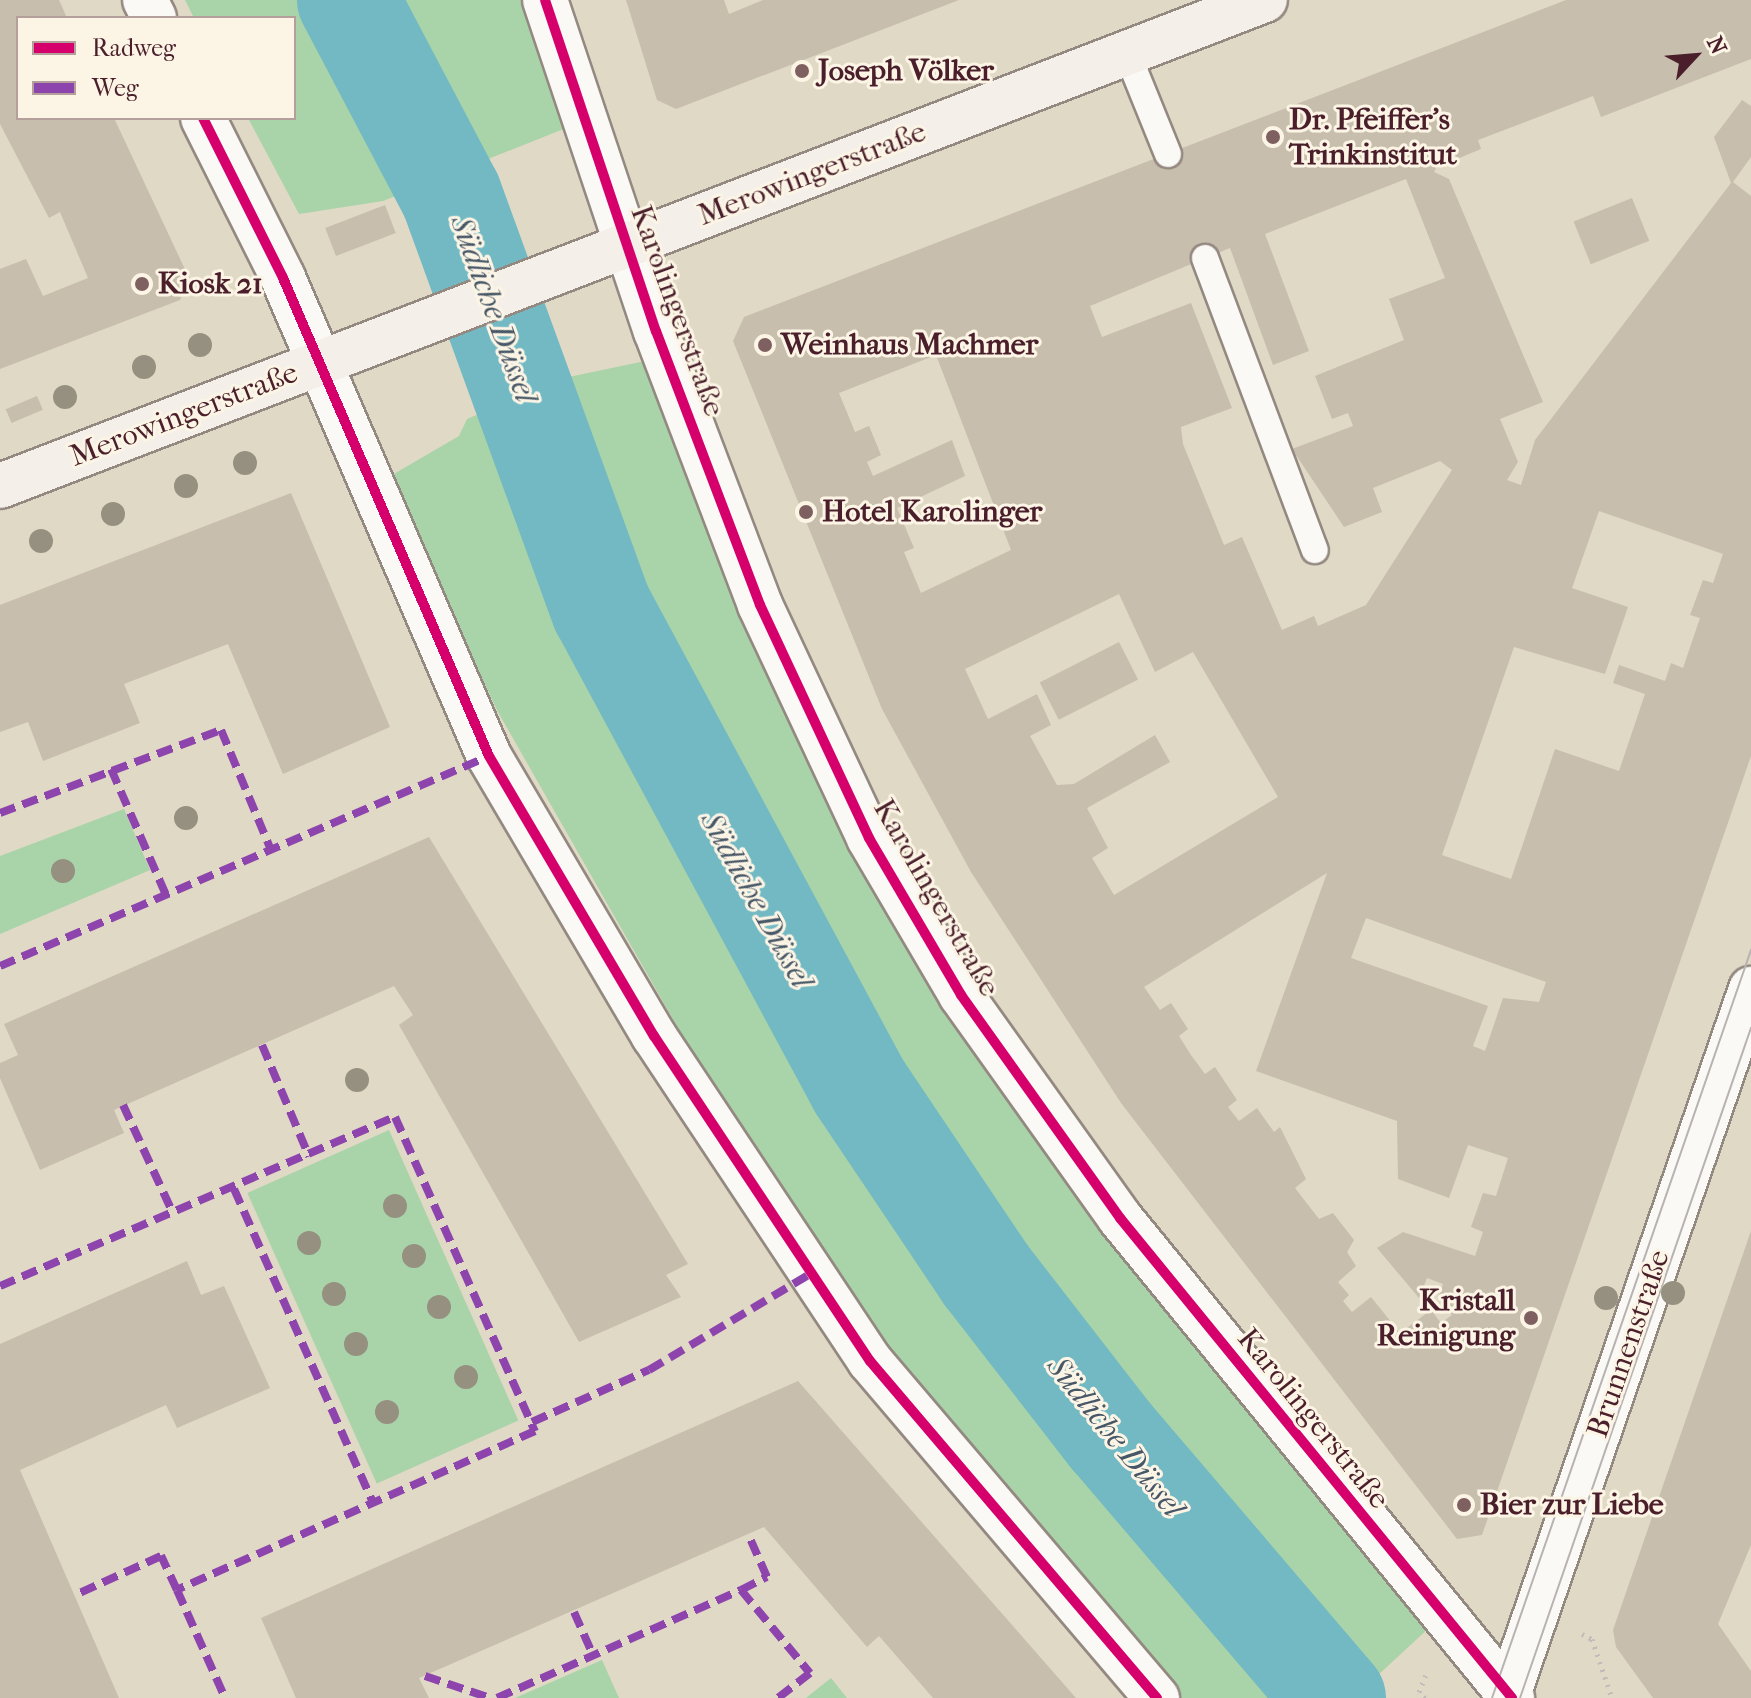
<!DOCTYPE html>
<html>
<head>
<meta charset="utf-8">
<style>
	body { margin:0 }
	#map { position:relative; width:1751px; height:1698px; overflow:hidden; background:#e0d9c5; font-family:"IM FELL French Canon",serif }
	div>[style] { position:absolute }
	.green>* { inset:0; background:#a9d3a8; transform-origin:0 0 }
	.river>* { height:102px; margin:-51px; padding:0 51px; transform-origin:51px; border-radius:51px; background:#72b9c3 }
	.building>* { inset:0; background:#c7bead; transform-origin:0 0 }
	.path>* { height:5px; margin-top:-2.5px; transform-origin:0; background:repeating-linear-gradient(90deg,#c1bbb9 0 2px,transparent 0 8px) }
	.roads { filter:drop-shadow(2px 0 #948981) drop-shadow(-2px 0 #948981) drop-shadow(0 2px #948981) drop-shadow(0 -2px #948981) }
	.service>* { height:26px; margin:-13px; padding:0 13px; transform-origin:13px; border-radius:13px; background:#faf9f6 }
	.minor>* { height:44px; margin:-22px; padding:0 22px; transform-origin:22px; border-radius:22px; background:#faf9f6 }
	.secondary>* { height:44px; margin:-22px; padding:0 22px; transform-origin:22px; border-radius:22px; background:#f4f0e9 }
	.tram>* { height:2px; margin:-1px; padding:0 1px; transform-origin:1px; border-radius:1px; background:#b8b2b1 }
	.quiet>* { height:8px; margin-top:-4px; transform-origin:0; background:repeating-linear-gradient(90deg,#8e44ad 0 16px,transparent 0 24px) }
	.cycleway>* { height:10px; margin:-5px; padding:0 5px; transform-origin:5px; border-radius:5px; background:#d6006c }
	.trees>* { width:24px; height:24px; margin:-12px; border-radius:50%; background:#969081 }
	.dots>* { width:22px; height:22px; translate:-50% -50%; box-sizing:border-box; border:4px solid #fcf5e5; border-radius:50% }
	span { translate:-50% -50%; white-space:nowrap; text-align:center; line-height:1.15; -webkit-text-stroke:6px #fcf5e5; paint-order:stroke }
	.poi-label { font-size:30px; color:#4a1f2b; font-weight:700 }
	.left { translate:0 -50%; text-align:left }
	.right { translate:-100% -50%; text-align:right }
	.street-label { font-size:30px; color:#4a1f2b }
	.water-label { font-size:32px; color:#475767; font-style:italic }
	.legend { position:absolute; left:16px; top:16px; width:280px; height:104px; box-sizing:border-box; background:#fcf5e5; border:2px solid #b59f9b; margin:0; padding:10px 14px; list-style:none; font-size:24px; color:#4a1f2b }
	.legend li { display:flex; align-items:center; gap:16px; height:40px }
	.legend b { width:40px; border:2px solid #b59f9b }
	.north { position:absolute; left:1655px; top:16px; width:80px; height:80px; -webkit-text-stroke:6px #fcf5e5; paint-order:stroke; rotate:64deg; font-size:22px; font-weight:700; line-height:32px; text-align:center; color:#4a1f2b }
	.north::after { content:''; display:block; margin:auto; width:28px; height:36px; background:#4a1f2b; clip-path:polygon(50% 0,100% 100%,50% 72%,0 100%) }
</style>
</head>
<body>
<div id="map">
	<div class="green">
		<div style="clip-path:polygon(185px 0,529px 0,566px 128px,383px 201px,299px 214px,248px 118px,294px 118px,294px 18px,194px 18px)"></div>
		<div style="clip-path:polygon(650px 360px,860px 843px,1430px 1627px,1377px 1676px,1372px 1698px,1179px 1698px,843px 1292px,682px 1035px,498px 712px,387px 478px,459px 436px,467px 419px,564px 378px)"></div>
		<div style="clip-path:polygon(124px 809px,150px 870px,0 934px,0 856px)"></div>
		<div style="left:389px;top:1130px;width:318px;height:155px;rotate:66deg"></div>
		<div style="clip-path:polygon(602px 1660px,619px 1698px,515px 1698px)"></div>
		<div style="clip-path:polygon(831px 1678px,847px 1698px,805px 1698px,806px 1698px)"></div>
	</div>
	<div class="river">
		<div style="left:348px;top:0;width:221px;rotate:62.2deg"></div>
		<div style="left:451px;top:195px;width:441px;rotate:70deg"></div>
		<div style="left:602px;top:609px;width:542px;rotate:61.68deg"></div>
		<div style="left:859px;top:1086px;width:228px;rotate:56.1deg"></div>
		<div style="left:986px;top:1275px;width:204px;rotate:52.2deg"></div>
		<div style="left:1111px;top:1436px;width:345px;rotate:49.5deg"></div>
	</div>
	<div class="building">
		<div style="clip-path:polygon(0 0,59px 0,67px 18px,18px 18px,18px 118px,114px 118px,190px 280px,180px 300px,0 369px,0 269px,26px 259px,43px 296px,88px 278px,60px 212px,49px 218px,0 124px)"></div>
		<div style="clip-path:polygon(626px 0,724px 0,729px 14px,763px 0,959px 0,676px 109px,657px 100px)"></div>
		<div style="clip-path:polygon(evenodd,1566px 0,1751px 0,1751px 59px,1601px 117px,1593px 96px,1478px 140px,1481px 149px,1457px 159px,1453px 149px,1444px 153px,1434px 172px,1449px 179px,1543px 402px,1500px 419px,1518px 462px,1507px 480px,1521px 485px,1535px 440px,1731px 183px,1714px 137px,1742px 100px,1751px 106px,1751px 157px,1733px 182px,1751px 196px,1751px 756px,1482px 1535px,1457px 1539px,1121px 1103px,971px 872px,882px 709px,733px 341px,744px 317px,1566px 0,1406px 179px,1445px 278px,1389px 299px,1404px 340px,1315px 376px,1332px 419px,1348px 413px,1353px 426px,1292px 449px,1344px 527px,1382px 512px,1373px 488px,1440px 461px,1452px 470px,1366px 605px,1318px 626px,1314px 616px,1282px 630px,1242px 537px,1224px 545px,1183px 444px,1181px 427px,1232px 408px,1191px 303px,1102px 337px,1090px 306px,1230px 248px,1273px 365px,1309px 351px,1265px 234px,1406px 179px,1566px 0,936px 355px,1011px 550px,921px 593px,904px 552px,914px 548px,897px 508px,965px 476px,952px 440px,873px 476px,867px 462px,881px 455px,869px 426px,855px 432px,839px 393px,936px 355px,1566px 0,1599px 511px,1723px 554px,1713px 583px,1703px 580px,1690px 615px,1700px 618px,1683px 668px,1671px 663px,1665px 681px,1619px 665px,1613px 683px,1645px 694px,1619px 771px,1555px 749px,1511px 879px,1442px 855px,1514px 647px,1605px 674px,1628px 607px,1572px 588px,1599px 511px,1566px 0,1119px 594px,1155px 672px,1193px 652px,1278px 797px,1114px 895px,1092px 858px,1108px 848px,1087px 808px,1170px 762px,1155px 735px,1074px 784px,1057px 785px,1030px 736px,1051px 725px,1037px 694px,988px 719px,965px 669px,1119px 594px,1566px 0,1327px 873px,1256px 1071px,1397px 1121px,1398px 1179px,1449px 1198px,1468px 1145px,1508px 1158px,1496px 1196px,1483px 1193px,1471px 1227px,1483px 1232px,1475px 1256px,1403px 1232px,1377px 1248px,1419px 1298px,1427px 1278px,1443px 1284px,1438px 1298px,1452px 1315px,1441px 1323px,1431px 1310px,1400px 1333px,1371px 1297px,1352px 1312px,1343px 1301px,1349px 1295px,1338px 1282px,1356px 1266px,1347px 1252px,1354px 1240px,1333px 1213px,1319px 1219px,1295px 1188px,1306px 1179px,1280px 1127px,1274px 1132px,1257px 1108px,1239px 1121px,1228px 1107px,1237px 1100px,1215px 1067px,1205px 1074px,1191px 1055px,1179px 1036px,1188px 1029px,1171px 1003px,1160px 1010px,1144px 987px,1327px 873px,1566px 0,1366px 918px,1546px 982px,1539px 1002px,1503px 998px,1485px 1051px,1473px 1046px,1488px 1006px,1351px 958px,1366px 918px)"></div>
		<div style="left:1632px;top:198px;width:46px;height:63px;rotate:68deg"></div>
		<div style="left:385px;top:205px;width:30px;height:64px;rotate:69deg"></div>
		<div style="left:37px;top:396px;width:15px;height:34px;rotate:67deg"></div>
		<div style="clip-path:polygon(291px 493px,390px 727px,283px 774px,228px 644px,124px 684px,140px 723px,43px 761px,28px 722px,0 732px,0 605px)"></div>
		<div style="left:1119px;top:642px;width:42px;height:89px;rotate:63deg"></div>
		<div style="clip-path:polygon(429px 837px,688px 1264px,666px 1275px,681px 1297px,579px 1342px,399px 1025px,413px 1015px,394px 986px,114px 1110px,124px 1133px,40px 1170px,0 1078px,0 1063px,18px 1055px,4px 1024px)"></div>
		<div style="clip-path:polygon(1751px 1231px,1751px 1545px,1718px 1624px,1751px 1671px,1751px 1698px,1653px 1698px,1616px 1647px,1613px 1630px)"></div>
		<div style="clip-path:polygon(187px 1261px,201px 1295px,224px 1286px,270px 1388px,177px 1428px,166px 1405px,20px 1470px,119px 1698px,0 1698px,0 1344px)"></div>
		<div style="clip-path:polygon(798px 1381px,1076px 1698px,933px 1698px,879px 1636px,867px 1647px,764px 1527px,419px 1678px,429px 1698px,296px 1698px,261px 1618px)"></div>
	</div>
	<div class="path">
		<div style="left:1582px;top:1634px;width:11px;rotate:27deg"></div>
		<div style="left:1592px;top:1639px;width:62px;rotate:71.3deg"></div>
		<div style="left:1425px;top:1698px;width:8px;rotate:-135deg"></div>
		<div style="left:1419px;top:1692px;width:18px;rotate:-68deg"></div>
	</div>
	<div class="roads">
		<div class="service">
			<div style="left:1127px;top:53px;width:109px;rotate:67.9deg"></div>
			<div style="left:1205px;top:258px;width:312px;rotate:69.4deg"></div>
		</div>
		<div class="minor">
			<div style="left:145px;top:0;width:20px;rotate:63deg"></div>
			<div style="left:545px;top:0;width:349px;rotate:71.5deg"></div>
			<div style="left:656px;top:331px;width:293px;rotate:69.2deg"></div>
			<div style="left:760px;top:605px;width:257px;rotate:64.9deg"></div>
			<div style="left:869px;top:838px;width:182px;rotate:59.6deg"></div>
			<div style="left:961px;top:995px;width:274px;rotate:54.5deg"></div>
			<div style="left:1120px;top:1218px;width:620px;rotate:50.76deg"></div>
			<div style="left:203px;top:118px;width:179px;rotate:63.4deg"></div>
			<div style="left:283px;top:278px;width:520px;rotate:66.69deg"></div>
			<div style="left:489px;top:756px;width:325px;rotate:59.5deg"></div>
			<div style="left:654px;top:1036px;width:390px;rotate:56.4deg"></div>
			<div style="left:870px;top:1361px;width:443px;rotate:49.6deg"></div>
			<div style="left:1507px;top:1698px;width:750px;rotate:-71.01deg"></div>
		</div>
		<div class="secondary">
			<div style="left:0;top:486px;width:1355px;rotate:-21.02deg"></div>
		</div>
	</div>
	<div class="tram">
		<div style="left:1492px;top:1698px;width:792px;rotate:-70.9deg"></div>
		<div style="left:1520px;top:1698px;width:709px;rotate:-70.98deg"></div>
	</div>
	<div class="quiet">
		<div style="left:111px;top:769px;width:137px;rotate:66.4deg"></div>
		<div style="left:0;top:813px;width:236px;rotate:-20.6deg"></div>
		<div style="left:221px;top:730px;width:130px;rotate:67.4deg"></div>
		<div style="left:0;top:966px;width:532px;rotate:-23.24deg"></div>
		<div style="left:262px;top:1045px;width:121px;rotate:67.1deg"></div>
		<div style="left:123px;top:1105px;width:119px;rotate:65.2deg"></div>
		<div style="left:234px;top:1189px;width:343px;rotate:66.1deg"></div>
		<div style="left:0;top:1286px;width:430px;rotate:-23.2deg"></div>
		<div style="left:395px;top:1117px;width:344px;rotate:66deg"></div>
		<div style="left:535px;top:1431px;width:392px;rotate:156.1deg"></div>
		<div style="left:177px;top:1590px;width:38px;rotate:-115deg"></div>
		<div style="left:161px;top:1556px;width:94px;rotate:155.6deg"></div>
		<div style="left:532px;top:1422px;width:128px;rotate:-24deg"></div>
		<div style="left:649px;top:1370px;width:187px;rotate:-30.8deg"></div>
		<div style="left:177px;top:1590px;width:118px;rotate:66deg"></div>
		<div style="left:741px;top:1590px;width:29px;rotate:-27deg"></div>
		<div style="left:767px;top:1577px;width:47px;rotate:-113.8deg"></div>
		<div style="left:574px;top:1612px;width:47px;rotate:66.2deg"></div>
		<div style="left:425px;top:1676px;width:69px;rotate:18.7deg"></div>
		<div style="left:497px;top:1698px;width:267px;rotate:-23.9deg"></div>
		<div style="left:741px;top:1590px;width:108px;rotate:50.3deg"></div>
		<div style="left:810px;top:1673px;width:41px;rotate:142deg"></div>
	</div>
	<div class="cycleway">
		<div style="left:545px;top:0;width:349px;rotate:71.5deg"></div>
		<div style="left:656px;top:331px;width:293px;rotate:69.2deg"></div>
		<div style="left:760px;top:605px;width:257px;rotate:64.9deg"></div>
		<div style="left:869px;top:838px;width:182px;rotate:59.6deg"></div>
		<div style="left:961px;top:995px;width:274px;rotate:54.5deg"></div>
		<div style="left:1120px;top:1218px;width:620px;rotate:50.76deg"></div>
		<div style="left:203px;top:118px;width:179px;rotate:63.4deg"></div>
		<div style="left:283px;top:278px;width:520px;rotate:66.69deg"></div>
		<div style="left:489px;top:756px;width:325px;rotate:59.5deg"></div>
		<div style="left:654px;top:1036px;width:390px;rotate:56.4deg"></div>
		<div style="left:870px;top:1361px;width:443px;rotate:49.6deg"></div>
	</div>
	<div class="trees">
		<div style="left:200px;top:345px"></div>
		<div style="left:144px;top:367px"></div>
		<div style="left:65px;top:397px"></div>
		<div style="left:245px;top:463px"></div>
		<div style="left:186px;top:486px"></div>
		<div style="left:113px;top:514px"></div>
		<div style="left:41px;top:541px"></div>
		<div style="left:186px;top:818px"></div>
		<div style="left:63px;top:871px"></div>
		<div style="left:357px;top:1080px"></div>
		<div style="left:395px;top:1206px"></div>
		<div style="left:309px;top:1243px"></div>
		<div style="left:414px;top:1256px"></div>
		<div style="left:1673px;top:1293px"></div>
		<div style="left:334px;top:1294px"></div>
		<div style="left:1606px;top:1298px"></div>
		<div style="left:439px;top:1307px"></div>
		<div style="left:356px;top:1344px"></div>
		<div style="left:466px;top:1377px"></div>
		<div style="left:387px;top:1412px"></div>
	</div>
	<div class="dots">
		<div style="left:802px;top:71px;background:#7e6061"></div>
		<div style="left:1273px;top:137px;background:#7e6061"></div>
		<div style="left:142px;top:284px;background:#7e6061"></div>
		<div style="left:765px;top:345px;background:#7e6061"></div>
		<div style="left:806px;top:512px;background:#7e6061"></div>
		<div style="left:1531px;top:1318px;background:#7e6061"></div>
		<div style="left:1464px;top:1505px;background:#7e6061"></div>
	</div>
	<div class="poi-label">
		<span class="left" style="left:818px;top:71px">Joseph Völker</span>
		<span class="left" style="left:1289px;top:137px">Dr. Pfeiffer's<br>Trinkinstitut</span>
		<span class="left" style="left:158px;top:284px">Kiosk 21</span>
		<span class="left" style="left:781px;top:345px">Weinhaus Machmer</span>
		<span class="left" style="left:822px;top:512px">Hotel Karolinger</span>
		<span class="right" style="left:1515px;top:1318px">Kristall<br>Reinigung</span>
		<span class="left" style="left:1480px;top:1505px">Bier zur Liebe</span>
	</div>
	<div class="street-label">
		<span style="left:812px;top:174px;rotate:-21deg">Merowingerstraße</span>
		<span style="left:677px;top:311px;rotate:70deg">Karolingerstraße</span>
		<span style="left:184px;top:415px;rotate:-21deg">Merowingerstraße</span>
		<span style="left:936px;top:898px;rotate:60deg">Karolingerstraße</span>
		<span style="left:1629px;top:1344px;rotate:-71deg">Brunnenstraße</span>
		<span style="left:1313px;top:1419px;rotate:51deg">Karolingerstraße</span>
	</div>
	<div class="water-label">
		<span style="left:493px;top:309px;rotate:70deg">Südliche Düssel</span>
		<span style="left:756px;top:900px;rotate:61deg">Südliche Düssel</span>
		<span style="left:1115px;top:1437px;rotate:51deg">Südliche Düssel</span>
	</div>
	<ul class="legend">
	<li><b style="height:10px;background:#d6006c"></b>Radweg</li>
	<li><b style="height:10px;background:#8e44ad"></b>Weg</li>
	</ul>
	<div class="north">N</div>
</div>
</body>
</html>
